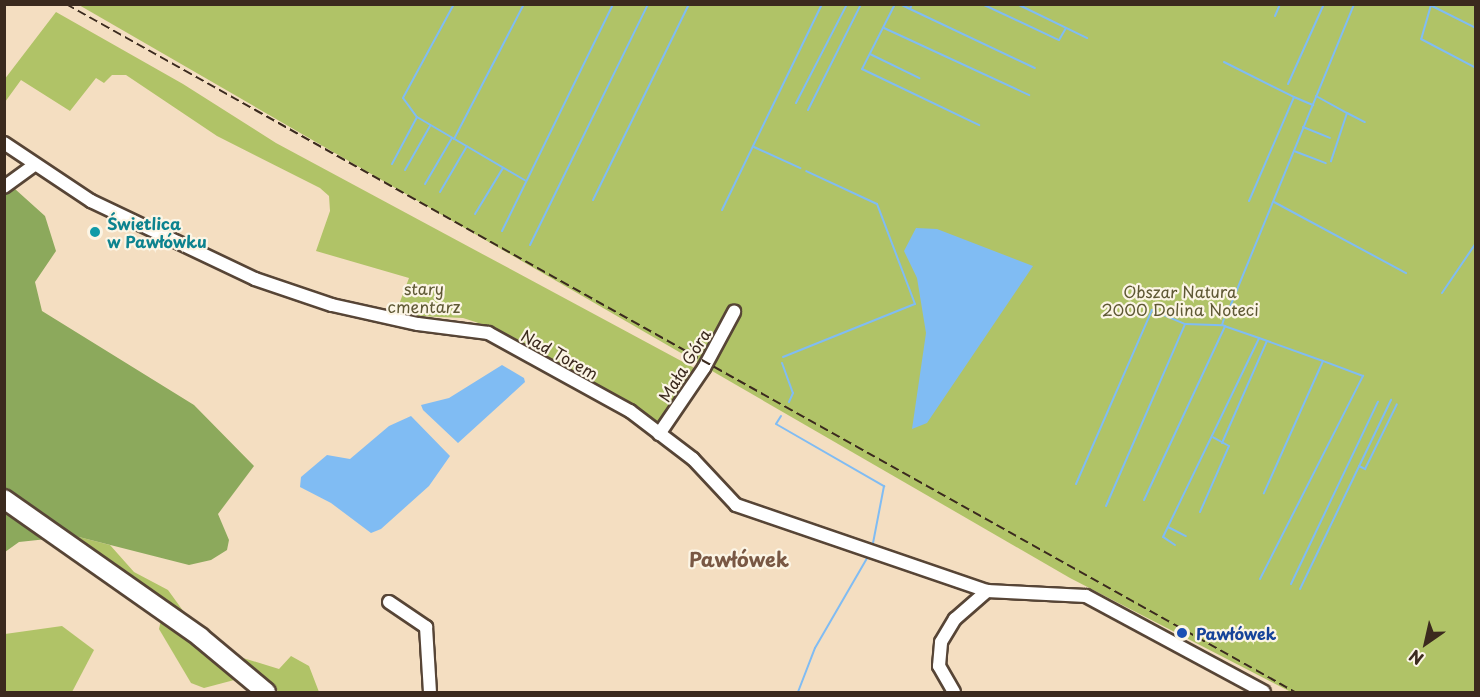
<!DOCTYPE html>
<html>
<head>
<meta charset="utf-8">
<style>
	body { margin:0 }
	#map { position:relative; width:1480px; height:697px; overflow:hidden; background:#f4dec1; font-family:"Playpen Sans",sans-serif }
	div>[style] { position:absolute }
	.green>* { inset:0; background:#b0c367 }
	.forest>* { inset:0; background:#8ca95c }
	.water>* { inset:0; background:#80bcf3 }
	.stream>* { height:2px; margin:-1px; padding:0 1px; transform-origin:1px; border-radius:1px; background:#80bcf3 }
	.roads { filter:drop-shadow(2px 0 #574536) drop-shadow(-2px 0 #574536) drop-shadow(0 2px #574536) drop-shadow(0 -2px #574536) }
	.minor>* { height:12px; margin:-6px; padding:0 6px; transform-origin:6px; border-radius:6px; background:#fff }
	.highway>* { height:18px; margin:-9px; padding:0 9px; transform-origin:9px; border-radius:9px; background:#fff }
	.rail>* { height:2px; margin-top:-1px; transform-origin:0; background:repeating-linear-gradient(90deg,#3b2a1e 0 9px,transparent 0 13.5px) }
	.dots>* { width:16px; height:16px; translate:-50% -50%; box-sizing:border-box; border:3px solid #fcf5e5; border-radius:50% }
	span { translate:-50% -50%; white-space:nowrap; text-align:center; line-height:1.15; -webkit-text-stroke:4.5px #fcf5e5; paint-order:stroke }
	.culture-label { font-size:16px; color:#0d838f; font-weight:700 }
	.left { translate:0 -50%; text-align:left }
	.park-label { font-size:16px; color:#5e5834 }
	.street-label { font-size:16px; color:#3b2a1e }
	.transit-label { font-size:16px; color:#164399; font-weight:700 }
	.quarter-label { font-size:20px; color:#795844; font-weight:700 }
	.frame { position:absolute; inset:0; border:6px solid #3b2a1e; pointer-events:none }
	.north { position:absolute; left:1396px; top:613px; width:60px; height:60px; -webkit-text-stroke:4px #fcf5e5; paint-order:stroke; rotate:214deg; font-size:16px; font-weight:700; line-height:24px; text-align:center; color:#3b2a1e }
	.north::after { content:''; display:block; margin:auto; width:21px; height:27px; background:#3b2a1e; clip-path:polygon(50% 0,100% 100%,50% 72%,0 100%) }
</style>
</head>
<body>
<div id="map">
	<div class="green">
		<div style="clip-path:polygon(79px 5px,1475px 5px,1475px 692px,1291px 692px,1070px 578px)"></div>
		<div style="clip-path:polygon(56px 12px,183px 84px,276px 143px,698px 370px,658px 429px,491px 327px,463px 318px,395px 315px,409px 278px,316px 251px,330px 211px,329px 196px,320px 188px,217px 136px,126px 75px,112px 75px,104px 83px,96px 78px,70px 111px,21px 80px,5px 102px,4px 80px)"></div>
		<div style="clip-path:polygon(75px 536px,110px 545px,134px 572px,168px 590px,189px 619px)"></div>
		<div style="clip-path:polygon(161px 620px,193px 641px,238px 679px,204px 688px,191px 683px,159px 629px)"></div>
		<div style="clip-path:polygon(62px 626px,94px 650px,72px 692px,5px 692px,5px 634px)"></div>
		<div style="clip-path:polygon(291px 656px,309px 666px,319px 692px,279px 692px,243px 658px,279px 669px)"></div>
	</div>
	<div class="forest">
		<div style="clip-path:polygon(5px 180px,45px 216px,56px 251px,35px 282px,42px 311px,194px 405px,254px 466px,218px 514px,229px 540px,227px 550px,211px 560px,189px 565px,75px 536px,19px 542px,5px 552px)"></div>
	</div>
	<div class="water">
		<div style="clip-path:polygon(916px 228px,937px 229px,1033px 266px,927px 423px,912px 429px,926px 333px,917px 278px,904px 251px)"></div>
		<div style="clip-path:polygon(502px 365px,524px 378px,525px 382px,458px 443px,423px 410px,421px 405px,449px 398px)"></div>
		<div style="clip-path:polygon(411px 416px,450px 456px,429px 486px,381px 529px,371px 533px,331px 503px,300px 487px,301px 477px,327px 455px,350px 459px,389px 426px)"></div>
	</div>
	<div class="stream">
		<div style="left:454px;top:4px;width:107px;rotate:118.5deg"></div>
		<div style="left:403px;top:98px;width:24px;rotate:54deg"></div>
		<div style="left:417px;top:117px;width:126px;rotate:30.4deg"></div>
		<div style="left:895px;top:4px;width:73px;rotate:116.9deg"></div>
		<div style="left:862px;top:69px;width:130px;rotate:25.6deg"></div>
		<div style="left:900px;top:4px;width:11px;rotate:27deg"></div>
		<div style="left:910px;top:9px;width:5px;rotate:-68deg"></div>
		<div style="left:982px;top:4px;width:85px;rotate:25.1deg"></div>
		<div style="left:1059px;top:40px;width:14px;rotate:-60deg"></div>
		<div style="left:1017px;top:4px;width:78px;rotate:25.9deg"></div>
		<div style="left:1430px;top:5px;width:51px;rotate:26.6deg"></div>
		<div style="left:1431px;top:5px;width:35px;rotate:106deg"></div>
		<div style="left:1421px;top:39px;width:62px;rotate:27.8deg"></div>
		<div style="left:910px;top:9px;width:138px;rotate:25.3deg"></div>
		<div style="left:1275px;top:16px;width:13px;rotate:-67deg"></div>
		<div style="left:884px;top:28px;width:160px;rotate:24.8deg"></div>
		<div style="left:870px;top:54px;width:55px;rotate:26.1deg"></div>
		<div style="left:1224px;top:62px;width:78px;rotate:26.6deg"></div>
		<div style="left:1288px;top:84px;width:88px;rotate:-65.8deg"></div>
		<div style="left:1316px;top:96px;width:35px;rotate:29deg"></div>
		<div style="left:1347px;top:113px;width:51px;rotate:108.4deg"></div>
		<div style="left:796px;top:103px;width:111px;rotate:-62.7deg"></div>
		<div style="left:808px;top:110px;width:119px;rotate:-63.4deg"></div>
		<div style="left:1347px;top:113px;width:20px;rotate:27deg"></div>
		<div style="left:1303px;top:127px;width:29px;rotate:22deg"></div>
		<div style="left:454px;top:139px;width:152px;rotate:-62.6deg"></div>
		<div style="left:754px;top:147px;width:51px;rotate:24.5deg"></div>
		<div style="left:1294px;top:151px;width:34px;rotate:21deg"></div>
		<div style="left:392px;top:164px;width:53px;rotate:-62deg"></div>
		<div style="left:405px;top:170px;width:51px;rotate:-60.4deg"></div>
		<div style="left:425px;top:184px;width:53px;rotate:-59.6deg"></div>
		<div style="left:440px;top:192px;width:53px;rotate:-59.6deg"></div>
		<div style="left:593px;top:200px;width:218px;rotate:-63.9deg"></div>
		<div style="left:1249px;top:201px;width:113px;rotate:-66.6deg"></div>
		<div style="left:1294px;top:97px;width:21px;rotate:23deg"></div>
		<div style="left:1274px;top:202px;width:150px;rotate:28.3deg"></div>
		<div style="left:722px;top:210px;width:229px;rotate:-64.1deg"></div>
		<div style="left:475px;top:214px;width:54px;rotate:-58.7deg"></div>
		<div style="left:502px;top:231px;width:253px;rotate:-63.9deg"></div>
		<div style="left:530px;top:245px;width:268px;rotate:-63.9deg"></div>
		<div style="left:1442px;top:293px;width:60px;rotate:-55.8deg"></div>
		<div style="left:1227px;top:314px;width:335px;rotate:-67.7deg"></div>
		<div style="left:1259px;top:338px;width:68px;rotate:19.8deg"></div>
		<div style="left:1323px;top:361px;width:145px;rotate:114.1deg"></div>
		<div style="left:783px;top:357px;width:142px;rotate:-21.9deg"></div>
		<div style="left:915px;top:304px;width:107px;rotate:-110.8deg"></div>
		<div style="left:877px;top:204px;width:78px;rotate:-155.1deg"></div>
		<div style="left:782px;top:363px;width:32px;rotate:70deg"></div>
		<div style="left:793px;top:393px;width:10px;rotate:114deg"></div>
		<div style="left:781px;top:416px;width:9px;rotate:122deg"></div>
		<div style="left:776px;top:424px;width:125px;rotate:29.9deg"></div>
		<div style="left:884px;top:486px;width:58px;rotate:100.9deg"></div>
		<div style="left:1222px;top:443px;width:111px;rotate:-66.2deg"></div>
		<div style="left:1359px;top:466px;width:7px;rotate:27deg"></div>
		<div style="left:1365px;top:469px;width:72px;rotate:-63.8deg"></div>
		<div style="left:1076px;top:484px;width:190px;rotate:-66.4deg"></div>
		<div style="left:1152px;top:310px;width:36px;rotate:23deg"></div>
		<div style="left:1144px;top:500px;width:192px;rotate:-65deg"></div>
		<div style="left:1225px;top:326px;width:3px;rotate:-162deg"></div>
		<div style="left:1222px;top:325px;width:6px;rotate:-72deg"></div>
		<div style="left:1106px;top:506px;width:198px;rotate:-66.5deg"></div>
		<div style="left:1185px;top:324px;width:37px;rotate:2deg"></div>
		<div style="left:1200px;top:512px;width:72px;rotate:-66.3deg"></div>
		<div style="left:1229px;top:446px;width:18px;rotate:-151deg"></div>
		<div style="left:1168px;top:527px;width:20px;rotate:27deg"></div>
		<div style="left:1175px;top:545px;width:14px;rotate:-146deg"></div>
		<div style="left:1163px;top:537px;width:221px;rotate:-64.2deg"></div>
		<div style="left:1259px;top:338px;width:36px;rotate:-161deg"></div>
		<div style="left:1260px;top:579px;width:228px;rotate:-63.1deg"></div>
		<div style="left:1363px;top:376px;width:43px;rotate:-159.4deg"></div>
		<div style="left:1291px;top:584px;width:202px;rotate:-64.5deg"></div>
		<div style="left:1300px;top:589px;width:210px;rotate:-64.3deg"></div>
		<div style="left:798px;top:692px;width:47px;rotate:-68.9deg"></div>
		<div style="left:815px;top:648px;width:108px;rotate:-59.9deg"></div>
	</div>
	<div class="roads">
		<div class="minor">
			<div style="left:4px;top:143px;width:105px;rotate:33.7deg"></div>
			<div style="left:91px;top:201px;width:182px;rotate:25.4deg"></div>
			<div style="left:255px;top:279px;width:81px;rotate:18.7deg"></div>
			<div style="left:332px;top:305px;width:88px;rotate:12.5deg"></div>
			<div style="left:418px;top:324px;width:71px;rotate:7.3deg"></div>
			<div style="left:488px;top:333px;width:162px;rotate:28.8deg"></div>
			<div style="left:630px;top:411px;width:79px;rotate:37.3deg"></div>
			<div style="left:693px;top:459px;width:63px;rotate:46.9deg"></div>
			<div style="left:736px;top:505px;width:265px;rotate:18.9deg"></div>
			<div style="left:987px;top:591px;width:99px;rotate:2.9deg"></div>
			<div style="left:1086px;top:596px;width:202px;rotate:28.3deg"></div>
			<div style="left:4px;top:187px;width:37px;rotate:-36deg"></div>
			<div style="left:659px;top:434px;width:80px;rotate:-55.7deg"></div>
			<div style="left:704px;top:368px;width:64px;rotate:-61.8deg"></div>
			<div style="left:389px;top:602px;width:45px;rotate:34deg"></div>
			<div style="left:426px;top:627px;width:65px;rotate:86.5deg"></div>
			<div style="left:954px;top:692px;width:30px;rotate:-120deg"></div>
			<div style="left:939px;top:666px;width:24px;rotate:-85deg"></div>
			<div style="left:941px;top:642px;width:27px;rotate:-59deg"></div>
			<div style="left:955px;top:619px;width:43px;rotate:-41.2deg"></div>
		</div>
		<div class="highway">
			<div style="left:4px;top:499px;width:240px;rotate:35.1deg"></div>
			<div style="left:200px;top:637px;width:86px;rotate:39.8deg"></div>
		</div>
	</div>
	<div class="rail">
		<div style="left:66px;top:4px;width:1408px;rotate:29.24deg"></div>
	</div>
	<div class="dots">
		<div style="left:95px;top:232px;background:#0f9aa8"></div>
		<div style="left:1182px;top:633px;background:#1a4fb4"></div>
	</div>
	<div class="culture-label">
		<span class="left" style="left:107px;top:232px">Świetlica<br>w Pawłówku</span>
	</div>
	<div class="park-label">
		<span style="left:424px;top:297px">stary<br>cmentarz</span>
		<span style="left:1180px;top:300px">Obszar Natura<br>2000 Dolina Noteci</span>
	</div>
	<div class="street-label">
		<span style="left:560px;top:354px;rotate:29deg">Nad Torem</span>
		<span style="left:684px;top:365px;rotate:-58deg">Mała Góra</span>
	</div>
	<div class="transit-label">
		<span class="left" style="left:1196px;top:633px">Pawłówek</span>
	</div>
	<div class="quarter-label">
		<span style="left:739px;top:559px">Pawłówek</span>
	</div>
	<div class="frame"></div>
	<div class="north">N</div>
</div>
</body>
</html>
